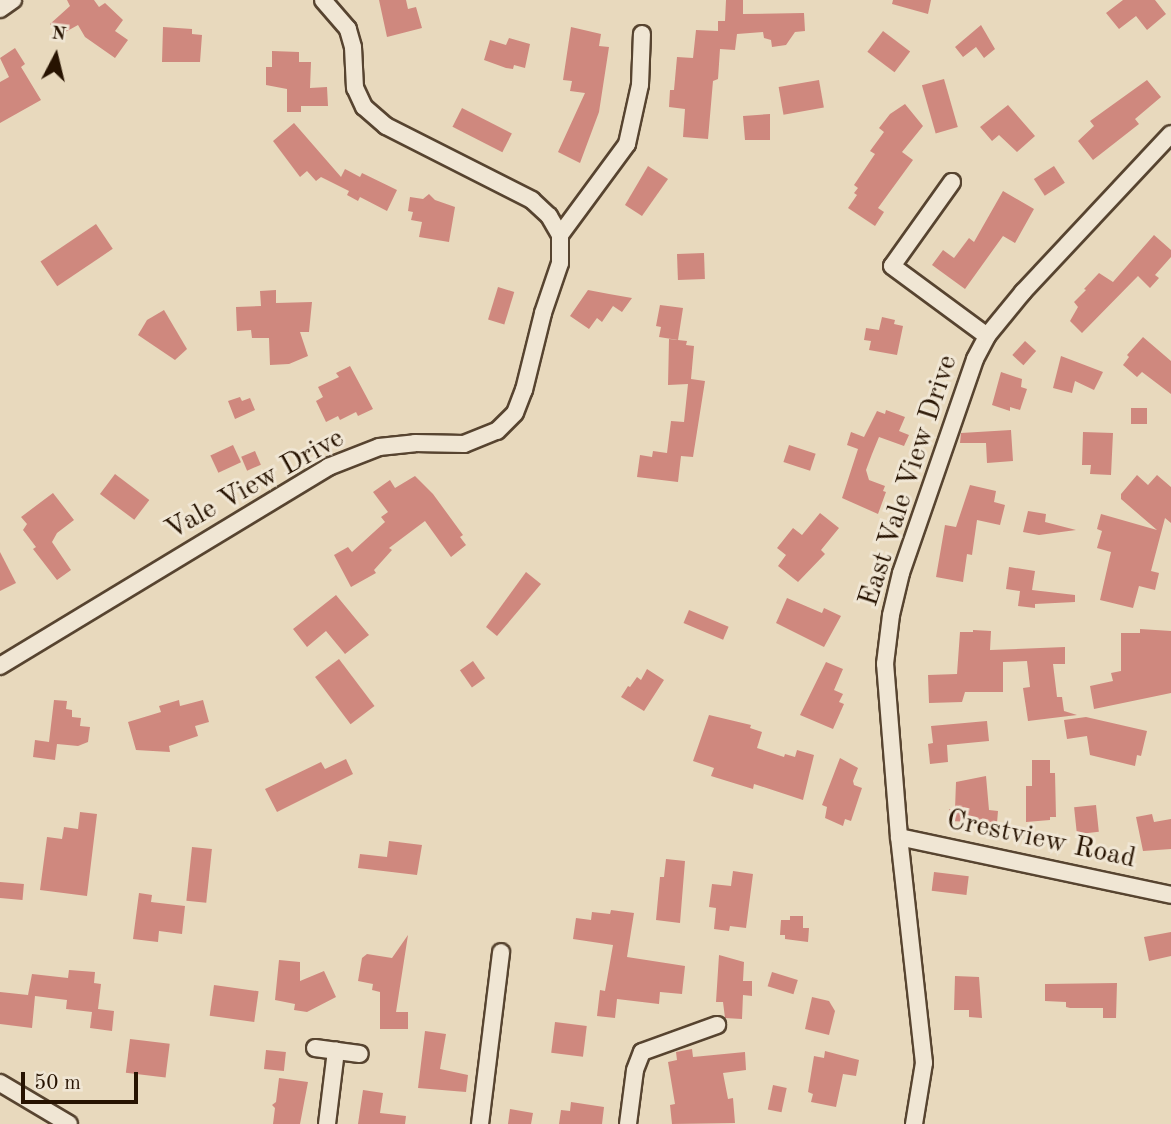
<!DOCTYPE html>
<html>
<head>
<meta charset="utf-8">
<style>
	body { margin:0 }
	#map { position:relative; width:1171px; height:1124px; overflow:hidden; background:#e8d9bd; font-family:"Old Standard TT",serif }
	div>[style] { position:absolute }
	.building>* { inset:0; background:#cf887e; transform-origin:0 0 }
	.roads { filter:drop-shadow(2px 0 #574430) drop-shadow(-2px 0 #574430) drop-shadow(0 2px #574430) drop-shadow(0 -2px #574430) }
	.minor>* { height:16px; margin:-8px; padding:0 8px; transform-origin:8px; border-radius:8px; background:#f0e6d4 }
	span { translate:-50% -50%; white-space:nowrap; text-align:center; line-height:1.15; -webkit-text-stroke:6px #f0e6d4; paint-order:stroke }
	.street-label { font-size:28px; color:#271301 }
	.north { position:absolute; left:21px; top:21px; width:70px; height:70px; -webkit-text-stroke:5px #f0e6d4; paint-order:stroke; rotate:7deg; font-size:19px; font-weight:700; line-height:28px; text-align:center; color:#271301 }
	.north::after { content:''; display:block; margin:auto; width:24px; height:32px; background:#271301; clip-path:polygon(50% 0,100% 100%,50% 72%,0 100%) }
	.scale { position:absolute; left:21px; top:1072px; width:117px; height:32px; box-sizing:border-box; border:4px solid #271301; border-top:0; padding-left:9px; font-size:21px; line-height:24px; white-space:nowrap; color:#271301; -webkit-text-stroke:5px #f0e6d4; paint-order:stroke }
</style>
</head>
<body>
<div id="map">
	<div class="building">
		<div style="clip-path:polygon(67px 0,94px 0,99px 7px,105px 3px,123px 20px,115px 31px,128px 40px,115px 58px,85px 37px,78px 25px,60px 35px,50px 24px,70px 6px)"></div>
		<div style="clip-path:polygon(379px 0,406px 0,408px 9px,416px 7px,422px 28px,387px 37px)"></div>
		<div style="clip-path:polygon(726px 0,743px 0,743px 14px,804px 13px,805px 31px,795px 32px,786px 45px,772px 47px,771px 40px,764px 38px,763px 32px,737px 34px,735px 50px,720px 49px,718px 79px,713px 81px,708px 139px,683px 137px,685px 109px,669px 107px,670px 90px,674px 90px,677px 57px,693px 58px,696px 30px,718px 31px,718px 21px,725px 21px)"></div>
		<div style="clip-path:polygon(893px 0,931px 0,928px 14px,892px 4px)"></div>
		<div style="clip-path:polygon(1123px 0,1155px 0,1166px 14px,1147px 30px,1136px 16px,1119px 29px,1106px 13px)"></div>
		<div style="clip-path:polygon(981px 25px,995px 49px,984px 58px,976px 47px,963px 57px,955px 47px)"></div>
		<div style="clip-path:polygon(163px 27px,192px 29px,192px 34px,202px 35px,200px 62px,162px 62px)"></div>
		<div style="clip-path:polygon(571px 27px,601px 34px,599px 46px,609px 47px,599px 112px,580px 163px,558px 152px,585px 93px,570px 91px,572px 81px,563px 80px)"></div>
		<div style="left:883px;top:31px;width:34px;height:26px;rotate:37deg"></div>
		<div style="clip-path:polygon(509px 38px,530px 44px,525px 68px,514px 65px,513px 69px,506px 68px,484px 60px,490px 40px,506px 45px)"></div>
		<div style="clip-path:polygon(15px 48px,25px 64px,21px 67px,41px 100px,0 123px,0 82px,9px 77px,0 58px)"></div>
		<div style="clip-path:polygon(272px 51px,299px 52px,299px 62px,311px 62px,310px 88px,327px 87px,328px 106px,301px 106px,301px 112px,287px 112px,287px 89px,266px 85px,266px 67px,272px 67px)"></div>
		<div style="left:944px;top:79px;width:50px;height:23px;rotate:74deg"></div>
		<div style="left:819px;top:80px;width:28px;height:41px;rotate:80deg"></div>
		<div style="clip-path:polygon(1147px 80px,1161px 97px,1135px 119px,1139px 124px,1093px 160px,1078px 141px,1094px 126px,1090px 121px)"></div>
		<div style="clip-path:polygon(905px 104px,923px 126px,902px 152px,913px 160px,878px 208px,884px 212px,875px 226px,848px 208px,857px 195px,854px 193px,858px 188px,854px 185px,875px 154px,870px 151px,884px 132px,879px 128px,890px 114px)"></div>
		<div style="clip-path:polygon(1008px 105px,1035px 136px,1017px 152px,999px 135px,992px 141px,980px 127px)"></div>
		<div style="left:462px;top:108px;width:56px;height:21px;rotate:27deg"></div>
		<div style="clip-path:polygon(770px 114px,770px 140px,745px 140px,743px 116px)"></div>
		<div style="clip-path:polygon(294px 123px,341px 177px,345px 169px,360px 177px,362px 173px,397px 190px,387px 211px,360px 197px,358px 201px,347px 195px,349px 191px,321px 177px,316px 181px,307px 171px,300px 177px,273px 141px)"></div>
		<div style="clip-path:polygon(648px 166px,668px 179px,642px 216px,625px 205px)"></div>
		<div style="left:1054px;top:166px;width:20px;height:24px;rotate:57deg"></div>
		<div style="clip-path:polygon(1003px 191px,1034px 209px,1015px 243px,1003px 236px,965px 289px,932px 265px,943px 250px,954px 258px,969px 238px,974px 242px)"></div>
		<div style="clip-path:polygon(429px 194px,435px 200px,455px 207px,449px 242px,419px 237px,422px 222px,411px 220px,413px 212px,408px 211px,410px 197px,423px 199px)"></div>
		<div style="left:96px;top:224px;width:30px;height:67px;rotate:56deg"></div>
		<div style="clip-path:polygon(1154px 235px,1171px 250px,1171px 257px,1155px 275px,1159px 278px,1150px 288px,1138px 276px,1082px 333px,1070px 321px,1078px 307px,1074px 302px,1086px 290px,1084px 289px,1099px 273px,1113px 282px)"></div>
		<div style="left:704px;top:253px;width:26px;height:27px;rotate:88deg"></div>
		<div style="left:498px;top:287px;width:17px;height:34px;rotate:17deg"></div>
		<div style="clip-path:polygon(276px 290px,276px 303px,312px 302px,309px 332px,300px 332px,308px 356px,289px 364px,270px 365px,269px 338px,252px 338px,251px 330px,237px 331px,236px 307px,261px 306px,260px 291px)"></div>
		<div style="clip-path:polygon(588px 290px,609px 294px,632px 298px,622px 312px,613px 306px,602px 322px,597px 318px,589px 329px,570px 316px)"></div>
		<div style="clip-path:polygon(660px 305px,683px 308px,678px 340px,659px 337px,661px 327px,656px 326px)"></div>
		<div style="clip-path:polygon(164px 310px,187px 349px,175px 360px,138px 335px,147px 320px)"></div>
		<div style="clip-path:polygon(882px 317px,895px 320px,894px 324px,903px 326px,897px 355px,869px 350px,871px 341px,864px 340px,866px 328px,879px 330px)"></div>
		<div style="clip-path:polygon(1143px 337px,1171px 361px,1171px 394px,1142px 372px,1137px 377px,1123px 365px,1129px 357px,1127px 355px)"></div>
		<div style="clip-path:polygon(669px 339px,687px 341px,686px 345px,694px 346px,691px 379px,705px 381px,693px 457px,681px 456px,678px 482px,637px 477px,640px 455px,652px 457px,653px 451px,667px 453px,671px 421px,684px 422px,688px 384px,668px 385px)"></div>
		<div style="left:1025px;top:341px;width:15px;height:19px;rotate:42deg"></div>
		<div style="clip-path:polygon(1061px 356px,1103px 372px,1094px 390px,1075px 381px,1072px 393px,1053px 388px)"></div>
		<div style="clip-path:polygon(350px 366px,373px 409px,358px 416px,356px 412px,340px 420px,338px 416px,326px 422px,316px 401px,323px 397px,318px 387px,339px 377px,336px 373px)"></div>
		<div style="clip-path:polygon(1001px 372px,1022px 379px,1021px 387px,1027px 389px,1020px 410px,1010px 407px,1010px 411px,992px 405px)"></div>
		<div style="clip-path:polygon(240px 397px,242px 401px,250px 398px,255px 410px,235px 419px,228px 401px)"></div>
		<div style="left:1131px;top:408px;width:16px;height:16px"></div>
		<div style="clip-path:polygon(886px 410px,905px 417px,899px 431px,909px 435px,904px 446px,879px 437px,872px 454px,866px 470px,869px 480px,885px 486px,883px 491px,886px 492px,878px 514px,842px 498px,858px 449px,847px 445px,851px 432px,864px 437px,877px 411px,885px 414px)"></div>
		<div style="clip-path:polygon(1011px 430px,1013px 461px,987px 463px,986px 443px,960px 443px,961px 433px)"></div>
		<div style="clip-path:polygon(1083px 432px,1113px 433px,1111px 475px,1090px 474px,1091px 465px,1082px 465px)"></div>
		<div style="left:233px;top:445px;width:19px;height:25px;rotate:65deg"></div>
		<div style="left:789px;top:445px;width:28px;height:18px;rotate:18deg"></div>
		<div style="left:255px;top:451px;width:15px;height:15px;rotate:67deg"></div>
		<div style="left:115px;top:474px;width:43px;height:25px;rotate:37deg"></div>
		<div style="clip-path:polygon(1137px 475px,1148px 485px,1157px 475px,1171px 487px,1171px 523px,1165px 518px,1151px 571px,1159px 573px,1155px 590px,1139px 586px,1133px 608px,1100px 600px,1111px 552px,1097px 548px,1102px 531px,1097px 529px,1101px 514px,1157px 530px,1121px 499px,1121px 494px)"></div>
		<div style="clip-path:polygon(415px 476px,433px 494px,463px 535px,460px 537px,466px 545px,451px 557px,425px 521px,389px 548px,392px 550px,374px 570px,376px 573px,351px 587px,334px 555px,348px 547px,352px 552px,385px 522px,381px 517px,388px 512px,373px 492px,390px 480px,395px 488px)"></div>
		<div style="clip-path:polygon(970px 485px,996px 491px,994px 502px,1005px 505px,1000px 525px,977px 520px,972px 555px,967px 554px,963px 582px,936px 577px,945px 525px,956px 527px)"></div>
		<div style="clip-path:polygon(53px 493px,74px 520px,57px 533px,52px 542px,71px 570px,57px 580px,33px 549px,36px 547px,23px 530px,27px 524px,21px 517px)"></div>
		<div style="clip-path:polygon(1028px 511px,1046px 514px,1045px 522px,1076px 530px,1039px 535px,1023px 532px)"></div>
		<div style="clip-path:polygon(820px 513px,839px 528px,821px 550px,825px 554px,798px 582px,778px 566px,786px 555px,777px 548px,793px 528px,802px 535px)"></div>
		<div style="clip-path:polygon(0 552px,16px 583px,0 591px)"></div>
		<div style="clip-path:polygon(1009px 567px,1035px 571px,1032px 590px,1075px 595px,1075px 602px,1035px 604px,1035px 608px,1018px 606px,1020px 591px,1006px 589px)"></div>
		<div style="clip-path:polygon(526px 572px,541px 584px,497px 636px,486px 627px)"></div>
		<div style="clip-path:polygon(336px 595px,369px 635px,345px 654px,326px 631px,307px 647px,293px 629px)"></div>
		<div style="clip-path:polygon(787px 598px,822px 613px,824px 608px,841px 616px,824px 647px,776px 623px)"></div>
		<div style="left:689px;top:610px;width:43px;height:14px;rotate:23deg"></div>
		<div style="clip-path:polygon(1140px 629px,1171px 631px,1171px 693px,1094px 709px,1090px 686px,1113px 681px,1111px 673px,1121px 671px,1121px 633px,1140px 633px)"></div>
		<div style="clip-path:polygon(973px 630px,991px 631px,990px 650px,1065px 647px,1065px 664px,1053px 664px,1057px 697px,1062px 697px,1064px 711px,1077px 715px,1028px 721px,1023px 688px,1030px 687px,1027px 661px,1003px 662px,1003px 692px,965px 692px,962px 702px,929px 703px,928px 675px,957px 674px,960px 632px,973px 632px)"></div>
		<div style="left:339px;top:659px;width:59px;height:30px;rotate:53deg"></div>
		<div style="left:473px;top:661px;width:21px;height:16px;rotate:55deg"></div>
		<div style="clip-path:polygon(826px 662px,843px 669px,834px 690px,843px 694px,839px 702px,844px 704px,833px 729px,800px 715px)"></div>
		<div style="clip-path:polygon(647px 669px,664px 680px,644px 711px,621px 697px,628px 686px,630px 687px,637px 677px,641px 680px)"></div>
		<div style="clip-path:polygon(54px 700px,67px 701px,66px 709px,72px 710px,72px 717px,81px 718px,80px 726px,90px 727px,88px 742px,78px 746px,57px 744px,55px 760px,33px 757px,35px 740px,49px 742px)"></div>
		<div style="clip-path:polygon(179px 700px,180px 706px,203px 700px,209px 722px,195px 726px,198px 736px,169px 746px,170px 752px,136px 750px,128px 722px,161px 712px,159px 706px)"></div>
		<div style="clip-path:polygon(709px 715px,751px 725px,750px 728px,762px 732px,757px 748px,784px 757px,785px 754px,795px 757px,797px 750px,814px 755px,803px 800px,754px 784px,753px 789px,711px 776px,714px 768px,693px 761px)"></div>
		<div style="clip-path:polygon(1086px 717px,1147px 731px,1141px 756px,1137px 755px,1135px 766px,1090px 755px,1087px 736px,1067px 739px,1064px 720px)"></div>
		<div style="clip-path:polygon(987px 721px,989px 741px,947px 745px,948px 762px,930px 764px,928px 744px,933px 743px,931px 726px)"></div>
		<div style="clip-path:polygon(840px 758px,858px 768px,853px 781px,854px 785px,862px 788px,851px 821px,845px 819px,843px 826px,825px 818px,827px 807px,822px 805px)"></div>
		<div style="clip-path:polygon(346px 759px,353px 774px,277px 812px,265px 789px,321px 762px,325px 769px)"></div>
		<div style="clip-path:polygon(1032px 760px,1050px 760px,1050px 773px,1055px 773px,1056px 817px,1050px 817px,1050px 820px,1026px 822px,1026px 786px,1032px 786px)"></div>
		<div style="clip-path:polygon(986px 776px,989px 810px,998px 811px,997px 823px,949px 821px,949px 809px,955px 809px,956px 782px)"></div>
		<div style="left:1096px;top:805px;width:27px;height:22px;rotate:84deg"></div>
		<div style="clip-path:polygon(80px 812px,97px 814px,87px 896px,40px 890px,47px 837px,62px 839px,64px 827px,78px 829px)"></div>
		<div style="clip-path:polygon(1152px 814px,1154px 822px,1171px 819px,1171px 849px,1143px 851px,1136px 817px)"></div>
		<div style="clip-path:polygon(389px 841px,422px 845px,417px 875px,358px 868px,360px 854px,387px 857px)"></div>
		<div style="left:192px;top:847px;width:20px;height:54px;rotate:6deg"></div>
		<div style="clip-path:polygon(666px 859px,685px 861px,680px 923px,656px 920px,660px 877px,664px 877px)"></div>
		<div style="clip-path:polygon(733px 871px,753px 874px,746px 928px,730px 926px,729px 931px,714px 929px,716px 908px,709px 907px,712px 884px,731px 886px)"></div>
		<div style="left:934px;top:872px;width:35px;height:19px;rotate:7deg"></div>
		<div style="left:0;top:882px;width:24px;height:16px;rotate:5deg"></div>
		<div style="clip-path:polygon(139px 893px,152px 895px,151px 902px,185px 906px,182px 934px,159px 931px,158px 942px,133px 939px)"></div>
		<div style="clip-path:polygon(611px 910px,634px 913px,627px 957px,685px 966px,682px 994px,660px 992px,659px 1004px,617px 999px,615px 1018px,597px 1016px,600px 990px,605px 991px,613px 945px,573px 939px,576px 918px,591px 920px,592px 912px,610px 914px)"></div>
		<div style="clip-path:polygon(790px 916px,803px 916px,803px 928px,809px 928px,808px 942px,785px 939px,785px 935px,780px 935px,781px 920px,790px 920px)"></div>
		<div style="clip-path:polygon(1171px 932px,1171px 956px,1149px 961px,1144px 937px)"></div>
		<div style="clip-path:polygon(408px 935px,396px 1012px,408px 1012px,408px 1029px,380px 1029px,380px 992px,372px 990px,373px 984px,358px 981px,362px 958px,367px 954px,392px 958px)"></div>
		<div style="clip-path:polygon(719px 955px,744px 962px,743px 981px,752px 981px,752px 996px,743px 995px,742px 1019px,725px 1018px,723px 1002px,716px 1002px)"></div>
		<div style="clip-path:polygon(279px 960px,300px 962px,300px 981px,324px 971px,336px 997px,307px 1012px,294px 1010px,295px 1004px,275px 1000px)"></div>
		<div style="clip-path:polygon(69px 970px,95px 972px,94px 983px,101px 984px,98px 1009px,114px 1011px,112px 1031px,90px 1028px,92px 1012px,66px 1009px,67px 1000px,35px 996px,32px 1028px,0 1024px,0 992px,28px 995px,32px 974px,68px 978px)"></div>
		<div style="left:772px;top:972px;width:27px;height:15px;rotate:17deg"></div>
		<div style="clip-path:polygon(955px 976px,979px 977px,982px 1018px,969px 1017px,969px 1010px,954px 1010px)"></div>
		<div style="clip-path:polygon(1117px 983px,1116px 1018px,1103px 1018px,1103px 1008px,1070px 1008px,1066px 1007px,1066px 1002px,1045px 1001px,1045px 984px)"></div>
		<div style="left:214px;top:985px;width:45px;height:31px;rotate:8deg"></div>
		<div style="clip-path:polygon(812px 997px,829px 1001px,835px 1011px,829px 1035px,805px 1029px)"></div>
		<div style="left:555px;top:1022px;width:32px;height:31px;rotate:7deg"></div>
		<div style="clip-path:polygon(425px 1031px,446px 1034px,440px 1069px,468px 1075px,466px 1092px,418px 1088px)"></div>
		<div style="left:130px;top:1039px;width:40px;height:34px;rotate:7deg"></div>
		<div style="clip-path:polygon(692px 1049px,693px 1057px,745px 1052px,746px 1070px,723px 1073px,728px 1099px,733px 1098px,735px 1123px,672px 1124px,670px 1105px,675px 1104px,668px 1062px,677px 1060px,676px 1052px)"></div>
		<div style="left:266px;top:1050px;width:20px;height:19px;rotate:6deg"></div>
		<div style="clip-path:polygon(825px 1051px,859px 1060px,856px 1076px,843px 1074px,836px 1107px,811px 1102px,813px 1094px,808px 1092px,814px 1056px,824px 1058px)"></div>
		<div style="clip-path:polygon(279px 1078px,308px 1082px,300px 1124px,273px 1124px,275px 1108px,272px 1105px,276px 1102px)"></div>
		<div style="left:773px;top:1085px;width:14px;height:25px;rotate:12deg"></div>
		<div style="clip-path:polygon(363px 1090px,383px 1093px,380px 1113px,406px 1116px,405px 1124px,358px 1124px)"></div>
		<div style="clip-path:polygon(571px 1102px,604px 1107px,602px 1124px,559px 1124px,561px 1110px,570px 1111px)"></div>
		<div style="clip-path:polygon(510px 1109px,533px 1113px,531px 1124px,508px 1124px)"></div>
	</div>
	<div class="roads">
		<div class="minor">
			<div style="left:0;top:9px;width:16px;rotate:-35deg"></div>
			<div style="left:952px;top:182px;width:103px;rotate:125.5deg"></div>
			<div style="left:892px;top:266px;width:118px;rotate:36.4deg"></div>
			<div style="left:560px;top:235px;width:113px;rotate:-53.6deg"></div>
			<div style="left:627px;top:144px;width:60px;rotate:-77.6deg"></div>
			<div style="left:640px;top:85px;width:51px;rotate:-87.8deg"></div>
			<div style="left:0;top:666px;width:384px;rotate:-31.2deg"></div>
			<div style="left:328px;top:467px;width:55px;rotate:-21.4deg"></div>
			<div style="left:379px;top:447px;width:36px;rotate:-6deg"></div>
			<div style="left:415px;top:443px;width:49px;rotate:1.2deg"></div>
			<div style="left:464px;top:444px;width:35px;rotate:-22deg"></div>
			<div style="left:497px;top:431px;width:25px;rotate:-45deg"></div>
			<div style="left:515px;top:413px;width:25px;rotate:-69deg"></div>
			<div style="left:524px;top:390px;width:79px;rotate:-76.1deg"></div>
			<div style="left:543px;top:313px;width:53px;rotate:-71.2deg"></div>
			<div style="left:560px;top:263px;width:28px;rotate:-90deg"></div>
			<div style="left:560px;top:235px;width:22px;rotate:-120deg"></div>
			<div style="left:549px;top:216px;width:23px;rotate:-137deg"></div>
			<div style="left:532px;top:200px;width:164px;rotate:-153.1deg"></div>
			<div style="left:386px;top:126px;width:29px;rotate:-139deg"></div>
			<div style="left:364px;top:107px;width:21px;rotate:-115deg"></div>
			<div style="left:355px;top:88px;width:41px;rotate:-92.8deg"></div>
			<div style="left:353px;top:47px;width:19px;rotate:-106deg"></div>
			<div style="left:348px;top:29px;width:38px;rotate:-131deg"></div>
			<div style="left:899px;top:837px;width:278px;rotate:12deg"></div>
			<div style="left:315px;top:1048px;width:45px;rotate:7.6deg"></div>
			<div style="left:0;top:1083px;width:80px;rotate:30.7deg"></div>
			<div style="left:327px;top:1124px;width:74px;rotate:-83deg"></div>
			<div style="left:480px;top:1124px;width:173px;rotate:-83deg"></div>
			<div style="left:628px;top:1124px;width:54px;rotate:-82.6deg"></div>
			<div style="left:635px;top:1070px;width:19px;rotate:-69deg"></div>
			<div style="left:642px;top:1052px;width:80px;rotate:-19.8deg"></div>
			<div style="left:914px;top:1124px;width:62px;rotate:-80.7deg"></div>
			<div style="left:924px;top:1063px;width:227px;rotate:-96.3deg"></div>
			<div style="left:899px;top:837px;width:174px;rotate:-94.6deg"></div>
			<div style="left:885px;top:664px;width:49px;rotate:-83deg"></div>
			<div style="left:891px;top:615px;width:43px;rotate:-76.6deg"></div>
			<div style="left:901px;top:573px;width:226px;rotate:-70.9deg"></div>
			<div style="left:975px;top:359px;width:26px;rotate:-62deg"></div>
			<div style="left:987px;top:336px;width:57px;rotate:-50.7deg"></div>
			<div style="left:1023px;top:292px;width:216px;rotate:-46.9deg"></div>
		</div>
	</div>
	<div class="street-label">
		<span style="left:909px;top:481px;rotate:-72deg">East Vale View Drive</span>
		<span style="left:255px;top:485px;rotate:-29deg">Vale View Drive</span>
		<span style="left:1041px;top:840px;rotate:12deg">Crestview Road</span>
	</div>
	<div class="north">N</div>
	<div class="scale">50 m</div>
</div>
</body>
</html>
